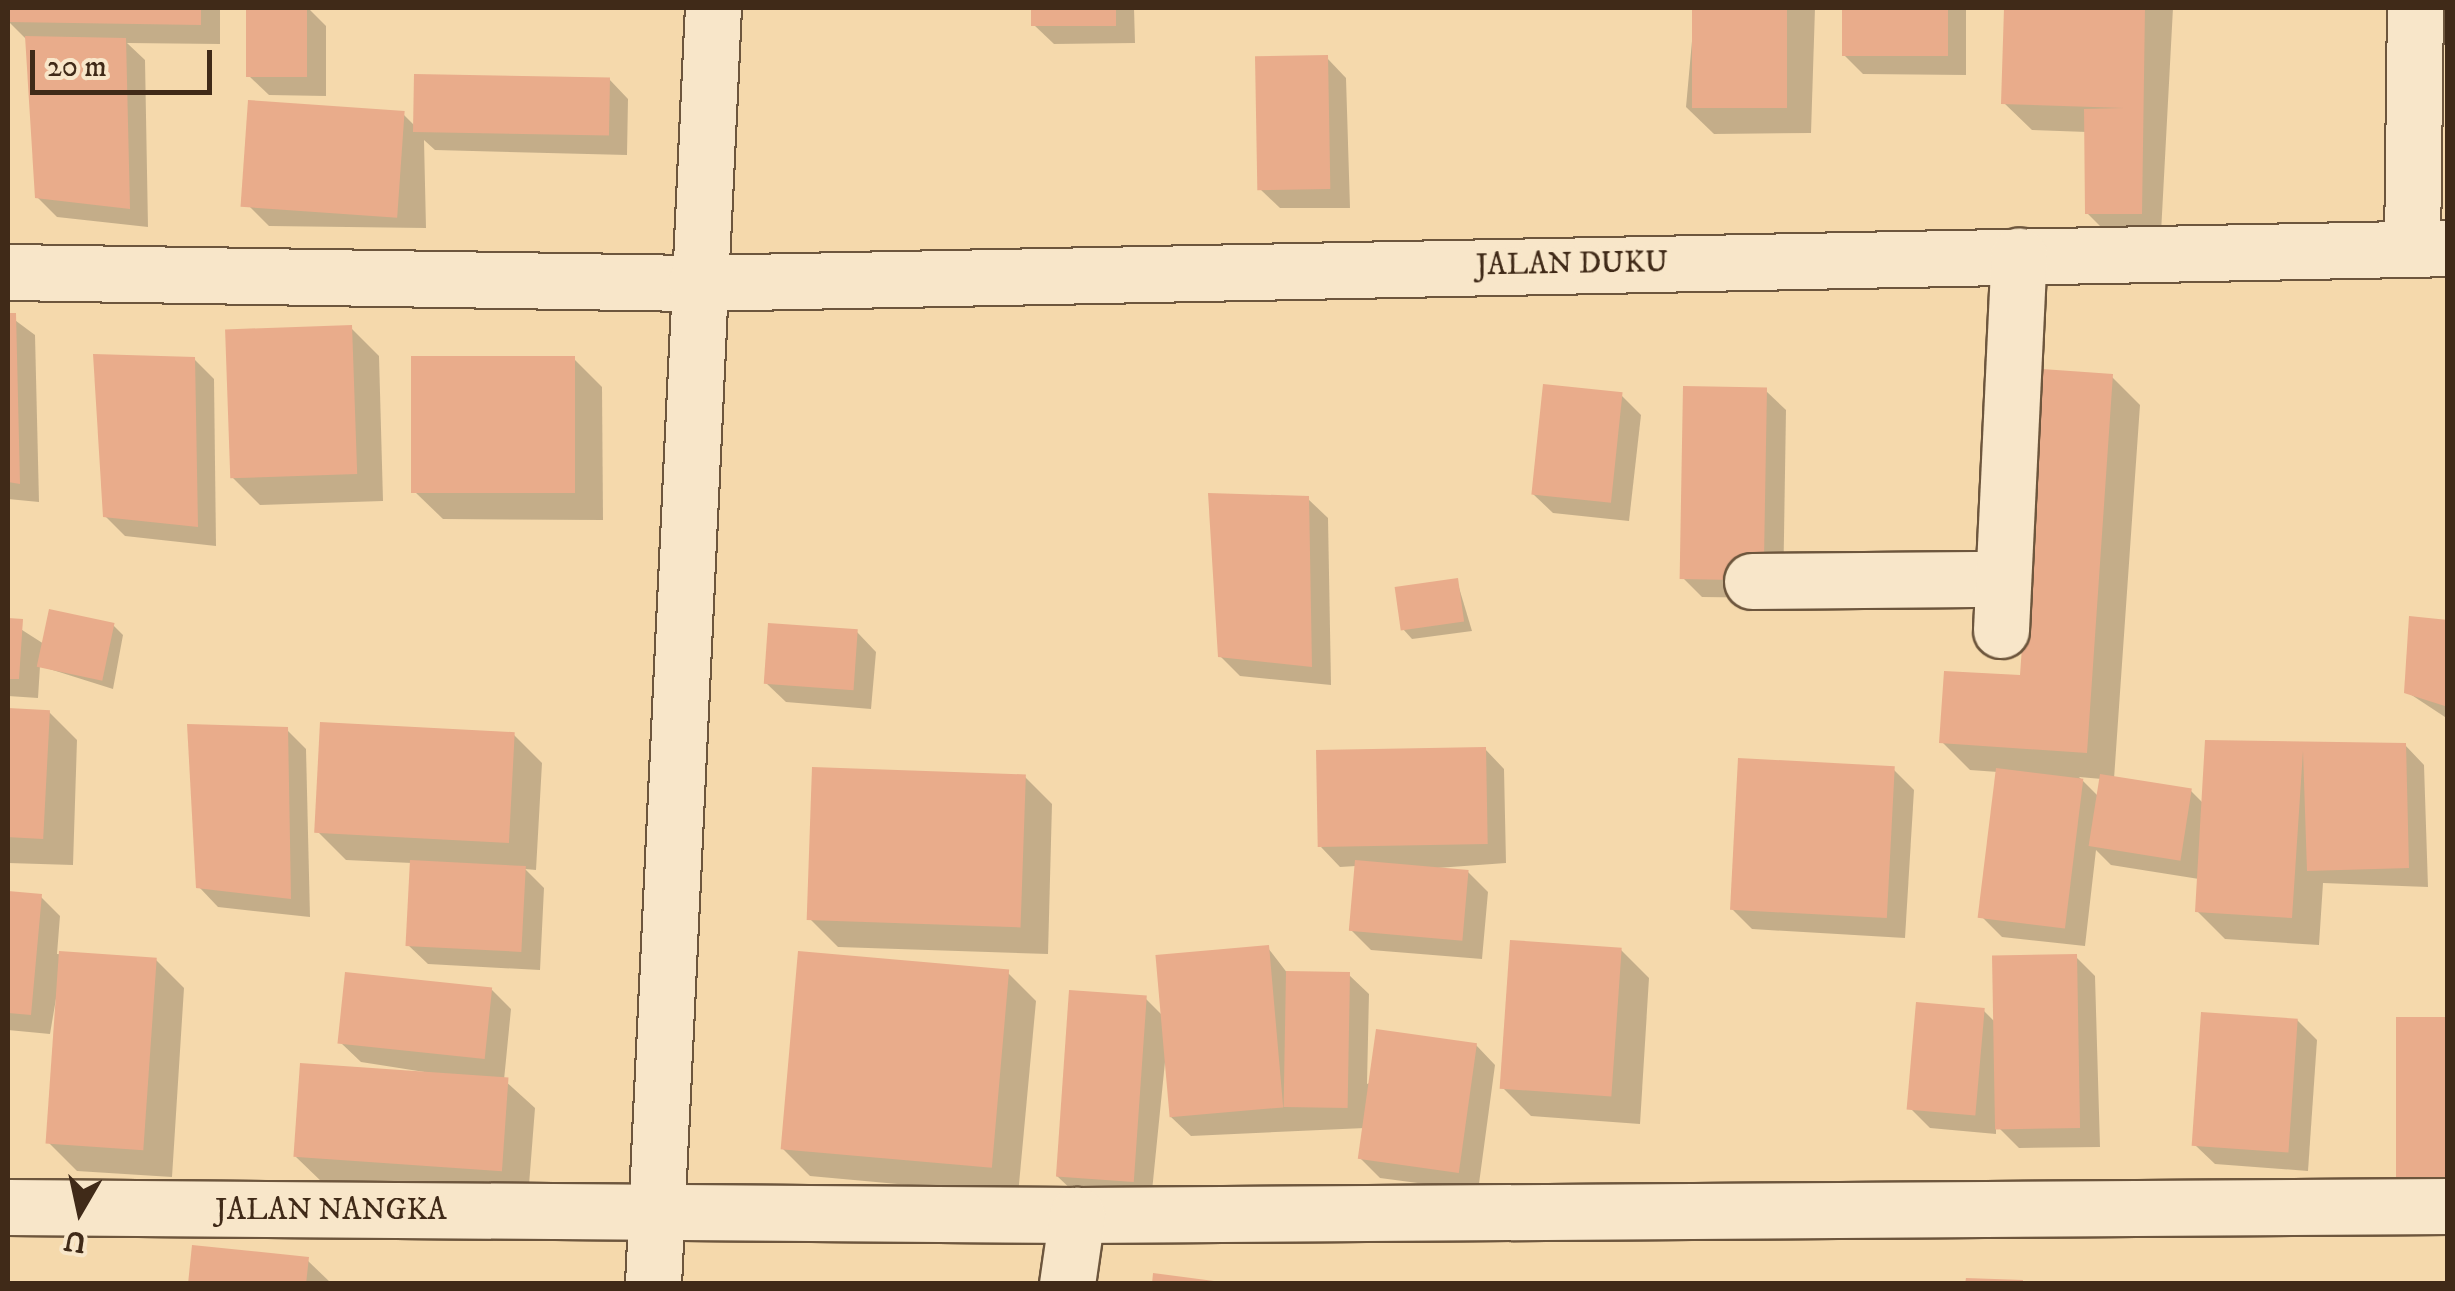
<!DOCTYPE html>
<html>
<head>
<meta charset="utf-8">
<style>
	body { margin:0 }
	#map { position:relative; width:2455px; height:1291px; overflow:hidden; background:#f5d9ac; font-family:"IM FELL DW Pica",serif }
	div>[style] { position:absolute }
	.shadow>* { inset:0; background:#0003 }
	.building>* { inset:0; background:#e9ac8b; transform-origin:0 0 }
	.roads { filter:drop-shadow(2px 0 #6d563d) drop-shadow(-2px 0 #6d563d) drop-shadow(0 2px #6d563d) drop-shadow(0 -2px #6d563d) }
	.minor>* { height:55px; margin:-27.5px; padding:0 27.5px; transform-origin:27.5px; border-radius:27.5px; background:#f8e6c9 }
	.tertiary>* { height:55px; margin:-27.5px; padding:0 27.5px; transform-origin:27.5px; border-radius:27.5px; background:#f8e6c9 }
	span { translate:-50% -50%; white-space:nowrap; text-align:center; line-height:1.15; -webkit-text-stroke:9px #f8e6c9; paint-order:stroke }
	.street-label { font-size:30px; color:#402a18 }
	.frame { position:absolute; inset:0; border:10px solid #402a18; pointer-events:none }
	.north { position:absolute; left:30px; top:1161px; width:100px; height:100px; -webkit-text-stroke:8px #f8e6c9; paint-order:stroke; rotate:189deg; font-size:28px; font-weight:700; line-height:40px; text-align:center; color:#402a18 }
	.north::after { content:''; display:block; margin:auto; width:35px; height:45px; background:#402a18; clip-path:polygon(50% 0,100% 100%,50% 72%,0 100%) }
	.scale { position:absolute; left:30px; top:50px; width:182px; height:45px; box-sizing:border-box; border:5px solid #402a18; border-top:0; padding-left:12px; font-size:30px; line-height:35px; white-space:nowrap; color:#402a18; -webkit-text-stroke:8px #f8e6c9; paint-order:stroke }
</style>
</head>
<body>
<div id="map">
	<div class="shadow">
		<div style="clip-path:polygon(9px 8px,220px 8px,220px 44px,127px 43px,145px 60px,148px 227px,57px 217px,37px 197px,28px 41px,8px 21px)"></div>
		<div style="clip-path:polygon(248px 8px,308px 8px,326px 26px,326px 96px,269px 95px,249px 76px)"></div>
		<div style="clip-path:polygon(1034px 8px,1134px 8px,1135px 43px,1054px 44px,1034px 25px)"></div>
		<div style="clip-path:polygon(1695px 8px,1815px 8px,1811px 133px,1714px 134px,1686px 107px)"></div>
		<div style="clip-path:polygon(1844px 8px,1966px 8px,1966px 75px,1863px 74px,1844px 55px)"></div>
		<div style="clip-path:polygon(2006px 8px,2173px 8px,2161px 233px,2107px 233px,2087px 213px,2087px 132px,2032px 130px,2004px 103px)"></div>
		<div style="clip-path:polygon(1327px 58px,1346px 78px,1350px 208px,1280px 208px,1260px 189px)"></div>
		<div style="clip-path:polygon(609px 79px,628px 99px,627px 155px,435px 150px,424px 140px,426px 228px,269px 226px,249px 206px,404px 115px,415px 126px)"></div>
		<div style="clip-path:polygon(8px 315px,35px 335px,39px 502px,8px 499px)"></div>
		<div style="clip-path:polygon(351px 328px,379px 356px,383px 501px,260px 505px,232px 477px)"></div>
		<div style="clip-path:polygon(194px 359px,214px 379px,216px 546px,125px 536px,105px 516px)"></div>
		<div style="clip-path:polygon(574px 359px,602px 387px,603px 520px,443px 519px,415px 492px)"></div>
		<div style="clip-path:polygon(evenodd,2112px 377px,2140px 405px,2114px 779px,2191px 791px,2204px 804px,2208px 742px,2405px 745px,2424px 765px,2428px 887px,2323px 883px,2319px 945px,2225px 939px,2197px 911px,2199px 879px,2111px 865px,2096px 850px,2085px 946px,2002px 937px,1982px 917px,1998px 772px,1970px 770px,1942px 742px,2022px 678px,2112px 377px,2079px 777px,2102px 779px,2099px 797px,2079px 777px)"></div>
		<div style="clip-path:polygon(1766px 391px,1786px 410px,1783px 598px,1702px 597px,1683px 578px)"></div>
		<div style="clip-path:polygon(1621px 395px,1641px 415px,1629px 521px,1553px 513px,1533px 494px)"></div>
		<div style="clip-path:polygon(1308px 499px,1328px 518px,1331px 685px,1240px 676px,1220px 656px)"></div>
		<div style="clip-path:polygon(1457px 581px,1472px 631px,1412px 639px,1403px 629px)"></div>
		<div style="clip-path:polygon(8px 621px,44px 644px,113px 625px,123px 635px,113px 689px,40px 666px,38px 698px,8px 696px)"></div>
		<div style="clip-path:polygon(2448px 622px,2448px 719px,2407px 692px)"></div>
		<div style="clip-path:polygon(857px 632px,876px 652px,871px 709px,786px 702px,766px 683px)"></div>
		<div style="clip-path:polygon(8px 711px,49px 712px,77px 740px,73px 865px,8px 863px)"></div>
		<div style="clip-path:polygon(286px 729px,306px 749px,310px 917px,218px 907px,199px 887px)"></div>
		<div style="clip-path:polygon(514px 735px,542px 763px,536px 870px,525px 869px,544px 888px,540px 970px,428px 964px,408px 945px,412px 863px,346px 860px,318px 832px)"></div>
		<div style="clip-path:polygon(1485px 749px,1504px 769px,1506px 863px,1423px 869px,1468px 872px,1488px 892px,1482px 959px,1371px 950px,1351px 930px,1356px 866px,1340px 867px,1321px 847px)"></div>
		<div style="clip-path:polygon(1894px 770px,1914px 790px,1905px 938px,1752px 929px,1732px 909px)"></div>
		<div style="clip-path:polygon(1024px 776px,1052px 804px,1048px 954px,838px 947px,810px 919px)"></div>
		<div style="clip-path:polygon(8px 893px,41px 897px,60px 916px,57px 954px,156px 960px,184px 988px,172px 1177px,77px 1171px,49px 1143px,59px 981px,50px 1034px,8px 1030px)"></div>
		<div style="clip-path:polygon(1268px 948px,1288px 974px,1349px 975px,1369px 994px,1367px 1084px,1476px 1045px,1495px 1065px,1478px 1191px,1380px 1178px,1360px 1158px,1365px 1128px,1191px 1136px,1171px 1117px,1166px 1052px,1151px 1201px,1077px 1195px,1057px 1176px,1146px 999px,1163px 1016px)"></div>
		<div style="clip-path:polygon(1621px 950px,1649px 978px,1640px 1124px,1531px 1116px,1503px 1088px)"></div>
		<div style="clip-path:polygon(2076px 957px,2095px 976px,2100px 1147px,2019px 1148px,1996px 1125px,1996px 1134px,1930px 1128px,1911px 1109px,1984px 1011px,1996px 1023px)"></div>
		<div style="clip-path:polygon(1008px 973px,1036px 1001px,1018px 1195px,810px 1176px,782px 1148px)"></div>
		<div style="clip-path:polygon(491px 989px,511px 1009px,504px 1080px,535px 1108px,528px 1198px,324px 1184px,296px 1157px,450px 1076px,361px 1062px,341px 1043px)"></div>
		<div style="clip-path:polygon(2297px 1020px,2317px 1040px,2308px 1171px,2215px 1164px,2195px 1145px)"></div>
		<div style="clip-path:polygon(307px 1260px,332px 1284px,191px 1284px)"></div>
	</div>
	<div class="building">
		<div style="clip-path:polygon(8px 8px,201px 8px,201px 25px,8px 22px)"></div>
		<div style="left:246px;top:8px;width:61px;height:69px"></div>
		<div style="left:1031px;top:8px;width:85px;height:18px"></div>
		<div style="left:1692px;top:8px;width:95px;height:100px"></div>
		<div style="left:1842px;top:8px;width:106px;height:48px"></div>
		<div style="clip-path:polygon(2004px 8px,2145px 8px,2142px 214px,2085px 214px,2084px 109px,2124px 108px,2001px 104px)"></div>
		<div style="clip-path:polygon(25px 36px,126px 38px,130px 209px,35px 198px)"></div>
		<div style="left:1328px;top:55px;width:134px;height:73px;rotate:89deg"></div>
		<div style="left:414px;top:74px;width:196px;height:58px;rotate:1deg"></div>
		<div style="left:248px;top:100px;width:157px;height:107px;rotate:4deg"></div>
		<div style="clip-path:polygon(8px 313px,16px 313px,20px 484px,8px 482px)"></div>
		<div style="left:352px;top:325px;width:149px;height:127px;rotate:88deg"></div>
		<div style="clip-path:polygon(93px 354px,195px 357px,198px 527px,103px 517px)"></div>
		<div style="left:575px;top:356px;width:137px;height:164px;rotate:90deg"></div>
		<div style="clip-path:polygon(2042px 369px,2113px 374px,2087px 753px,1939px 743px,1944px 671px,2020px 675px)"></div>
		<div style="left:1543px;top:384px;width:80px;height:111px;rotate:6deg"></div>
		<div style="left:1683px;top:386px;width:84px;height:193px;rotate:1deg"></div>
		<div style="clip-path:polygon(1208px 493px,1309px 496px,1312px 667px,1218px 657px)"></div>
		<div style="left:1458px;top:578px;width:44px;height:64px;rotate:82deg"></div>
		<div style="left:49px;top:609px;width:67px;height:59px;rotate:12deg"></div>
		<div style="clip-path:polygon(2409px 616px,2448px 620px,2448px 707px,2404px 693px)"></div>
		<div style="clip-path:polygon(8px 618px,23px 619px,19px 679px,8px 679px)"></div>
		<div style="left:768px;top:623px;width:90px;height:61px;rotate:4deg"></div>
		<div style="left:8px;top:708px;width:42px;height:129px;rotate:3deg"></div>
		<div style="left:320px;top:722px;width:195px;height:111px;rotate:3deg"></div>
		<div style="clip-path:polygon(187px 724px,288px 727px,291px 899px,196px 888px)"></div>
		<div style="clip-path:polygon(2205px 740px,2406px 743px,2409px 868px,2307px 871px,2303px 751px,2292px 918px,2195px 912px)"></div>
		<div style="left:1486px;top:747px;width:97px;height:170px;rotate:89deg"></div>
		<div style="left:1738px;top:758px;width:157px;height:152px;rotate:3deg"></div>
		<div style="left:812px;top:767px;width:214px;height:153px;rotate:2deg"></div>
		<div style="left:1996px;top:768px;width:88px;height:151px;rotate:7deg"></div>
		<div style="left:2100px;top:774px;width:93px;height:73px;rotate:9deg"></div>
		<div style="left:410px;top:860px;width:116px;height:86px;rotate:3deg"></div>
		<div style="left:1355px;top:860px;width:114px;height:71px;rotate:5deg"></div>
		<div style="clip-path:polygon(8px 891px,42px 894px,31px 1015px,8px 1013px)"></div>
		<div style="left:1510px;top:940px;width:112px;height:149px;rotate:4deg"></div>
		<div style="left:1269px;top:945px;width:163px;height:114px;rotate:85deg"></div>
		<div style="left:59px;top:951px;width:98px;height:193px;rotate:4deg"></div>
		<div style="left:798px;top:951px;width:212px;height:199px;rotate:5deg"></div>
		<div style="left:2077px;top:954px;width:174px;height:85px;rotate:89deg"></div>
		<div style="left:1286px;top:971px;width:64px;height:136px;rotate:1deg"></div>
		<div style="left:345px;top:972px;width:148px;height:72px;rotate:6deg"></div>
		<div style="left:1069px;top:990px;width:78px;height:187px;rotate:4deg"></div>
		<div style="left:1916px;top:1002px;width:69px;height:108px;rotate:5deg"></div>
		<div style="left:2201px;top:1012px;width:97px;height:134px;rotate:4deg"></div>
		<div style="left:2448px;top:1017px;width:173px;height:52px;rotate:90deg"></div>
		<div style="left:1376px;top:1029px;width:102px;height:131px;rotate:8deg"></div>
		<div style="left:300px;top:1063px;width:209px;height:94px;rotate:4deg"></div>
		<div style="clip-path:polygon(192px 1245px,309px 1257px,306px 1284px,188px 1284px)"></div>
		<div style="clip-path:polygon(1153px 1273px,1214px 1281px,1214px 1284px,1152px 1284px)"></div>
		<div style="clip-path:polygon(1966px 1278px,2023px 1280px,2023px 1284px,1965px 1284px)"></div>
	</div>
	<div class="roads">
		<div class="minor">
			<div style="left:2412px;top:249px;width:241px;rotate:-89.3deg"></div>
			<div style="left:8px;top:272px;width:688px;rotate:0.92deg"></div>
			<div style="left:696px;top:283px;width:1752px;rotate:-1.14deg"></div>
			<div style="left:1752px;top:581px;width:251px;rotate:-0.5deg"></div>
			<div style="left:2001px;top:630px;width:375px;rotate:-87.3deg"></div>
			<div style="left:8px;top:1207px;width:1069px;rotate:0.43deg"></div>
			<div style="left:1077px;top:1215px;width:1371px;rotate:-0.38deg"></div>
			<div style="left:1067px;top:1284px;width:70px;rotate:-81.8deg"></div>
		</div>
		<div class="tertiary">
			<div style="left:653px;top:1284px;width:1277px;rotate:-87.31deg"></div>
		</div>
	</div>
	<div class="street-label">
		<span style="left:1572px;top:265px;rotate:-1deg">JALAN DUKU</span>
		<span style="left:331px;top:1211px">JALAN NANGKA</span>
	</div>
	<div class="frame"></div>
	<div class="north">U</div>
	<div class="scale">20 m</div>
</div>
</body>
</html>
